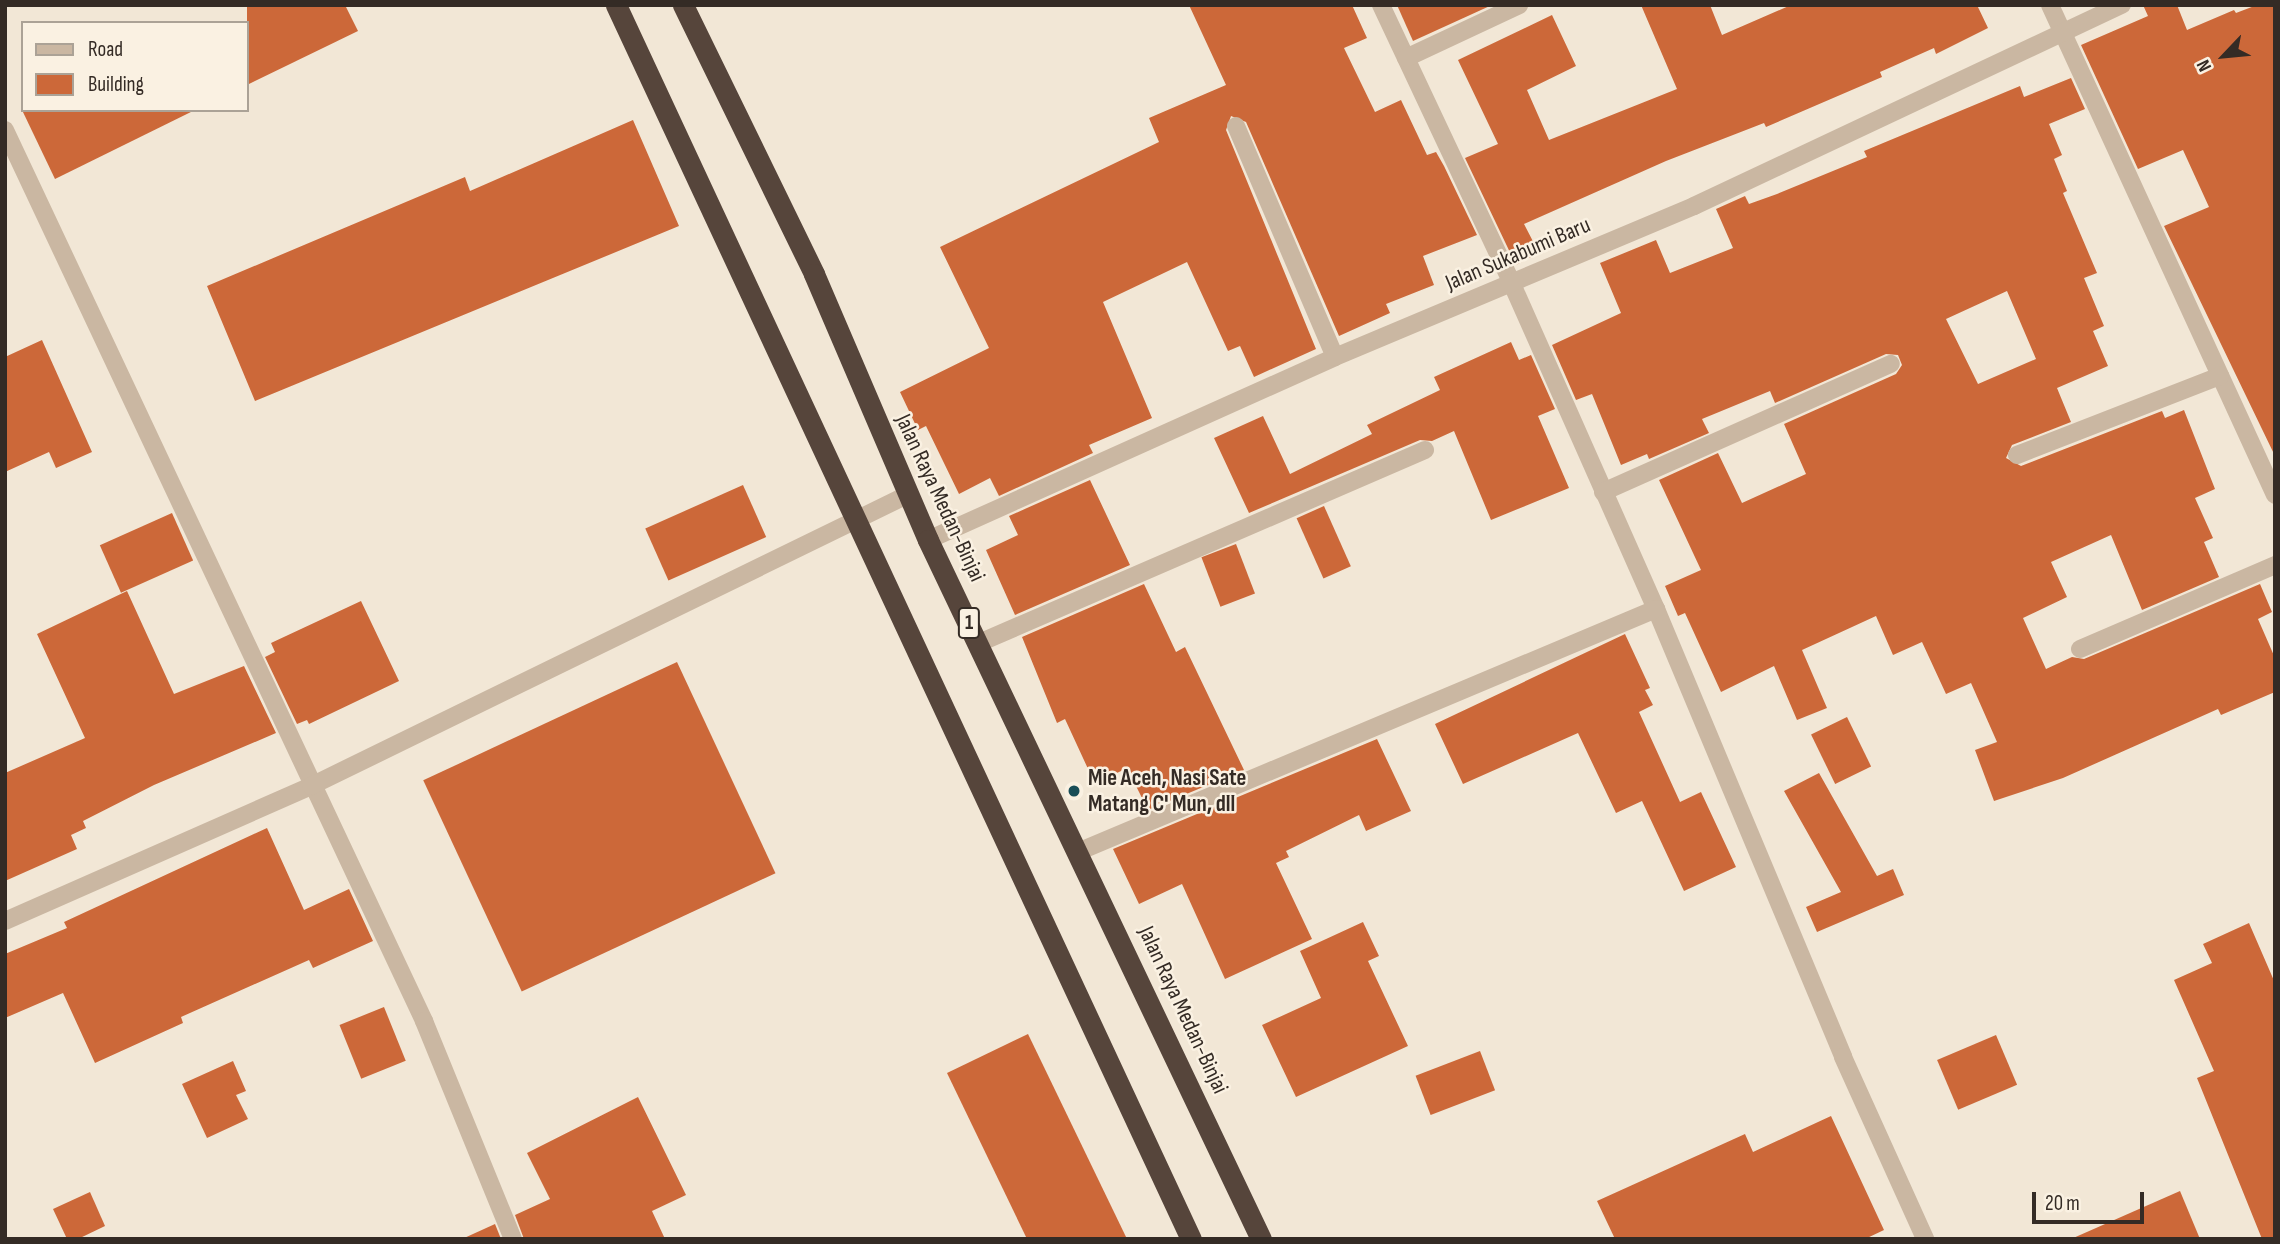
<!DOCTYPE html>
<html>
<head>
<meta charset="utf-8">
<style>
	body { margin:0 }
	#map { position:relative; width:2280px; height:1244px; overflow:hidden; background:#f2e7d6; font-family:"Sofia Sans Condensed",sans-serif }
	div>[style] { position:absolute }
	.building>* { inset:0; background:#cc6839; transform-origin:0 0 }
	.street>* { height:18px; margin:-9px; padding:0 9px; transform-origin:9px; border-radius:9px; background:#cab7a2 }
	.highway>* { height:21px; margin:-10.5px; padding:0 10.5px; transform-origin:10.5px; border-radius:10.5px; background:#56453b }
	.dots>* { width:19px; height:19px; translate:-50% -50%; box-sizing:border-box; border:4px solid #faf1e2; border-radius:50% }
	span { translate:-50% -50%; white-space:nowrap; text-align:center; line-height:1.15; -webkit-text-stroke:5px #faf1e2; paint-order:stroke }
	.shield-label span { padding:2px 5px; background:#faf1e2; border:2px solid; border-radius:5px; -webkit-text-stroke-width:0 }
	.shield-label { font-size:21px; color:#342b25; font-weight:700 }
	.street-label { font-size:23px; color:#342b25 }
	.poi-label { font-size:23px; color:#342b25; font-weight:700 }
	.left { translate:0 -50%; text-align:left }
	.frame { position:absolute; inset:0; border:7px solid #342b25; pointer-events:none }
	.legend { position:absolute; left:21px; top:21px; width:228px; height:91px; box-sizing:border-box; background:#faf1e2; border:2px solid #aba296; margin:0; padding:9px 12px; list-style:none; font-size:21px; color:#342b25 }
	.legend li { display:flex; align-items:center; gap:14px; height:35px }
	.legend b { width:35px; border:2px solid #aba296 }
	.north { position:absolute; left:2189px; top:21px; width:70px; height:70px; -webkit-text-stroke:5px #faf1e2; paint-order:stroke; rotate:244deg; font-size:19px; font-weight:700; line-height:28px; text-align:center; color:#342b25 }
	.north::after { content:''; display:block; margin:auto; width:24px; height:32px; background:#342b25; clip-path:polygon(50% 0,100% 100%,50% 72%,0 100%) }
	.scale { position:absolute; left:2032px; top:1192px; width:112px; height:32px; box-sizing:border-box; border:4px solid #342b25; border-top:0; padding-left:9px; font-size:21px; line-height:24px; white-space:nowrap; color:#342b25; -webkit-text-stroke:5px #faf1e2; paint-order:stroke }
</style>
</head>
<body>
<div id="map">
	<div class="building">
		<div style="clip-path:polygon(247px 5px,345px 5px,358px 31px,247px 85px)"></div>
		<div style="clip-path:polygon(1189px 5px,1352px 5px,1367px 38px,1344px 48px,1375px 112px,1401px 100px,1427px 155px,1436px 152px,1444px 166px,1477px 235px,1423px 256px,1434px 285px,1386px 304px,1390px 313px,1339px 336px,1246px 122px,1231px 116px,1226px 130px,1316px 349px,1254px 377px,1240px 346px,1228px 351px,1187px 262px,1103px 302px,1152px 418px,1089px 445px,1093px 453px,999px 496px,990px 478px,959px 494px,926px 426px,918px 430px,900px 392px,989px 348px,940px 247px,1159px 142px,1149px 118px,1226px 85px)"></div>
		<div style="clip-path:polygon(1397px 5px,1492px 5px,1413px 41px)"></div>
		<div style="clip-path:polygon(1641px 5px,1710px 5px,1722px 35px,1791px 5px,1977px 5px,1988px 28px,1936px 54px,1934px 48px,1880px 72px,1882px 77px,1766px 127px,1764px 123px,1666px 161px,1524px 224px,1539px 253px,1516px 265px,1465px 158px,1498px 144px,1458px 60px,1552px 15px,1576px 66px,1527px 90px,1549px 140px,1677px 89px)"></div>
		<div style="clip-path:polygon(2143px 5px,2177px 5px,2187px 30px,2234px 10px,2236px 13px,2257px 5px,2275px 5px,2275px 456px,2164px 226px,2209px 207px,2183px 150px,2138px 169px,2081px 45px,2148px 16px)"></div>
		<div style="clip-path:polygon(evenodd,2071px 78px,2085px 109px,2049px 124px,2062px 155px,2054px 159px,2067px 191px,2063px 193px,2097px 273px,2084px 278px,2104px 326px,2093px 331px,2108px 366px,2057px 388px,2071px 422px,2012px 445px,2006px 458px,2021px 466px,2162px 411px,2165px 418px,2184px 410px,2215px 489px,2195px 498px,2213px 538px,2204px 542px,2219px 577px,2142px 610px,2111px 535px,2051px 562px,2067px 597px,2023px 618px,2046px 669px,2072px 657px,2084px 659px,2260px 584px,2272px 612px,2258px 619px,2275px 658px,2275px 692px,2221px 715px,2218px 709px,2063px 778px,1994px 801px,1975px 750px,1997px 742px,1971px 683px,1946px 694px,1922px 642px,1893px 655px,1876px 616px,1802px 650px,1827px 708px,1797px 720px,1774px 666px,1721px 692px,1685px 613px,1678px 616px,1665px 586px,1701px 570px,1659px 480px,1718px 453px,1742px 503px,1806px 474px,1784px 424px,1896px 374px,1902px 365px,1898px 355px,1886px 354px,1775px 403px,1770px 391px,1702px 419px,1709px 433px,1649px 459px,1647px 454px,1621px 465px,1592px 394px,1576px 400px,1552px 345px,1621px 313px,1600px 263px,1656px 240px,1670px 273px,1733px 248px,1716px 209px,1745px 196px,1749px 204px,1777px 194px,1867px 157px,1864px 151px,2020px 86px,2024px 97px,2071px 78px,2007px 291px,2036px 359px,1978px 384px,1946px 319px,2007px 291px)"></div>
		<div style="clip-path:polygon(22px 110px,195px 110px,55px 179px)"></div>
		<div style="clip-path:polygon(633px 120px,679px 226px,255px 401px,207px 286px,465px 177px,470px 191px)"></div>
		<div style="clip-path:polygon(42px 340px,92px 452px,56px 468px,49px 452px,5px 472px,5px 357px)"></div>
		<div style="clip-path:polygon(1511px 342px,1519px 360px,1531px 355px,1555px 409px,1538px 416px,1569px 488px,1491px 520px,1454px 431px,1432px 441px,1420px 440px,1249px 513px,1214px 438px,1263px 416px,1290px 474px,1372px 434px,1367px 425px,1440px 390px,1434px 377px)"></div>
		<div style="clip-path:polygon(1090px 480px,1130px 565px,1015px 615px,986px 550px,1018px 535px,1009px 516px)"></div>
		<div style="left:743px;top:485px;width:57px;height:107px;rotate:66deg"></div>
		<div style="left:1324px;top:506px;width:66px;height:30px;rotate:66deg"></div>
		<div style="left:172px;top:513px;width:52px;height:79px;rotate:66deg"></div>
		<div style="left:1236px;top:544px;width:53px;height:37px;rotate:69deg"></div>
		<div style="clip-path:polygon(1144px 584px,1176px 652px,1185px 647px,1244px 770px,1148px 810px,1127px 768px,1095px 784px,1065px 719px,1057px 723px,1022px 637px)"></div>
		<div style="clip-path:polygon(127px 591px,174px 694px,244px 666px,276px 733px,154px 785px,83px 821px,86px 828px,71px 835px,77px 849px,5px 881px,5px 773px,85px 738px,37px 634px)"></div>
		<div style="clip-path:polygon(361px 601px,399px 681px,309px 724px,307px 720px,297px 724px,265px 657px,275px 652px,271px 643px)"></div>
		<div style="clip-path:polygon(1625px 634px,1650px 688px,1645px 690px,1653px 705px,1639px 712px,1680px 802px,1701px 792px,1736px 867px,1684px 891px,1642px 801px,1616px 813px,1578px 733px,1463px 784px,1435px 724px)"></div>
		<div style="left:677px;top:662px;width:233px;height:280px;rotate:65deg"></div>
		<div style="left:1847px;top:717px;width:55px;height:40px;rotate:64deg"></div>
		<div style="clip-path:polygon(1377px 739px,1411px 811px,1366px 831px,1359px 815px,1286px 851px,1289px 857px,1276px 863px,1312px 939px,1225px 979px,1182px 884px,1139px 904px,1113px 849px)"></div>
		<div style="clip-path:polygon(1819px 773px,1877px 876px,1893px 869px,1904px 895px,1817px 932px,1806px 907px,1841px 892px,1784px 791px)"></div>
		<div style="clip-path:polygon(267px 828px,304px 910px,349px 889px,373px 941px,313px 968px,309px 960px,181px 1017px,183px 1023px,95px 1063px,63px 993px,5px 1018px,5px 954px,67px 928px,64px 922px)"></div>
		<div style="clip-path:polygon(1363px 922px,1379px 956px,1368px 961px,1408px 1046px,1296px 1097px,1262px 1025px,1321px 998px,1300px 951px)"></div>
		<div style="clip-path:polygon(2249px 923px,2275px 983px,2275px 1239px,2262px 1239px,2197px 1078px,2214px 1071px,2174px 980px,2212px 963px,2203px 944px)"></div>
		<div style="left:384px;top:1007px;width:58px;height:48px;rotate:68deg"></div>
		<div style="clip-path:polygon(1028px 1034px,1127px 1239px,1027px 1239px,947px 1073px)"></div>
		<div style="left:1996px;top:1035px;width:54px;height:64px;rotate:67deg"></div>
		<div style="left:1480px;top:1051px;width:42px;height:69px;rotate:69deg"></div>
		<div style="clip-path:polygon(233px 1061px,246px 1091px,236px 1095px,248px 1119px,207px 1138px,182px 1084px)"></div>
		<div style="clip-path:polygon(638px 1097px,686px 1195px,652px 1211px,665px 1239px,524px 1239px,515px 1215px,550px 1199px,527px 1153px)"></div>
		<div style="clip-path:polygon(1831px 1116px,1884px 1230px,1865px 1239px,1615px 1239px,1597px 1201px,1745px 1134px,1753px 1152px)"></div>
		<div style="clip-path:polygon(2180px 1191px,2200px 1239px,2071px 1239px)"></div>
		<div style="clip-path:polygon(90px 1192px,105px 1226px,78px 1239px,67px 1239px,53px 1209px)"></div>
		<div style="clip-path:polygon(495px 1224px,501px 1239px,462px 1239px)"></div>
	</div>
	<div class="street">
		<div style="left:1381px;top:5px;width:308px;rotate:64.8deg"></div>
		<div style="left:1512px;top:284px;width:355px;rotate:66.1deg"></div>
		<div style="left:1656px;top:609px;width:485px;rotate:67.3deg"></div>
		<div style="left:1843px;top:1057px;width:200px;rotate:65.7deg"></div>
		<div style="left:2050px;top:5px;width:539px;rotate:65.34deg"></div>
		<div style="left:1406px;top:58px;width:125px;rotate:-25.1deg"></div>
		<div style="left:1236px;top:126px;width:251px;rotate:66.8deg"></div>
		<div style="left:5px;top:130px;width:985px;rotate:64.81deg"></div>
		<div style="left:424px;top:1021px;width:235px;rotate:67.8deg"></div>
		<div style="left:2017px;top:455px;width:218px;rotate:-21.3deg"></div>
		<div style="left:1603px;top:492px;width:315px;rotate:-24deg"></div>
		<div style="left:928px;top:540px;width:446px;rotate:-24.2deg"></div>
		<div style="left:1335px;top:357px;width:389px;rotate:-22.8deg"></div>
		<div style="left:1694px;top:206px;width:473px;rotate:-25.2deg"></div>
		<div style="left:979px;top:643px;width:486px;rotate:-23.4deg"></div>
		<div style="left:2080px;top:649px;width:212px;rotate:-23.3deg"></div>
		<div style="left:1080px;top:851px;width:625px;rotate:-22.79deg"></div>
		<div style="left:5px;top:921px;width:334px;rotate:-23.8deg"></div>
		<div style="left:311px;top:786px;width:663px;rotate:-26.02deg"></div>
	</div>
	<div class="highway">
		<div style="left:616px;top:5px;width:1361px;rotate:65.02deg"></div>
		<div style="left:683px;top:5px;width:299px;rotate:64deg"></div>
		<div style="left:814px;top:274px;width:289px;rotate:66.8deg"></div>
		<div style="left:928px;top:540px;width:774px;rotate:64.53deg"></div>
	</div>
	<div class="dots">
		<div style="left:1074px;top:791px;background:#194e57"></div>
	</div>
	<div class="shield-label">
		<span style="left:969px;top:623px">1</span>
	</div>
	<div class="street-label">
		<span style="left:1518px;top:254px;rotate:-23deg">Jalan Sukabumi Baru</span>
		<span style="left:940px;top:498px;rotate:65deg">Jalan Raya Medan-Binjai</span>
		<span style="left:1183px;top:1010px;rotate:65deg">Jalan Raya Medan-Binjai</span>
	</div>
	<div class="poi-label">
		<span class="left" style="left:1088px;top:791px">Mie Aceh, Nasi Sate<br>Matang C' Mun, dll</span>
	</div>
	<div class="frame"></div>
	<ul class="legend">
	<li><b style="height:9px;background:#cab7a2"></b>Road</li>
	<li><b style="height:19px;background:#cc6839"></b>Building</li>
	</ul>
	<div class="north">N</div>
	<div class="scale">20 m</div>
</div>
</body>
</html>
